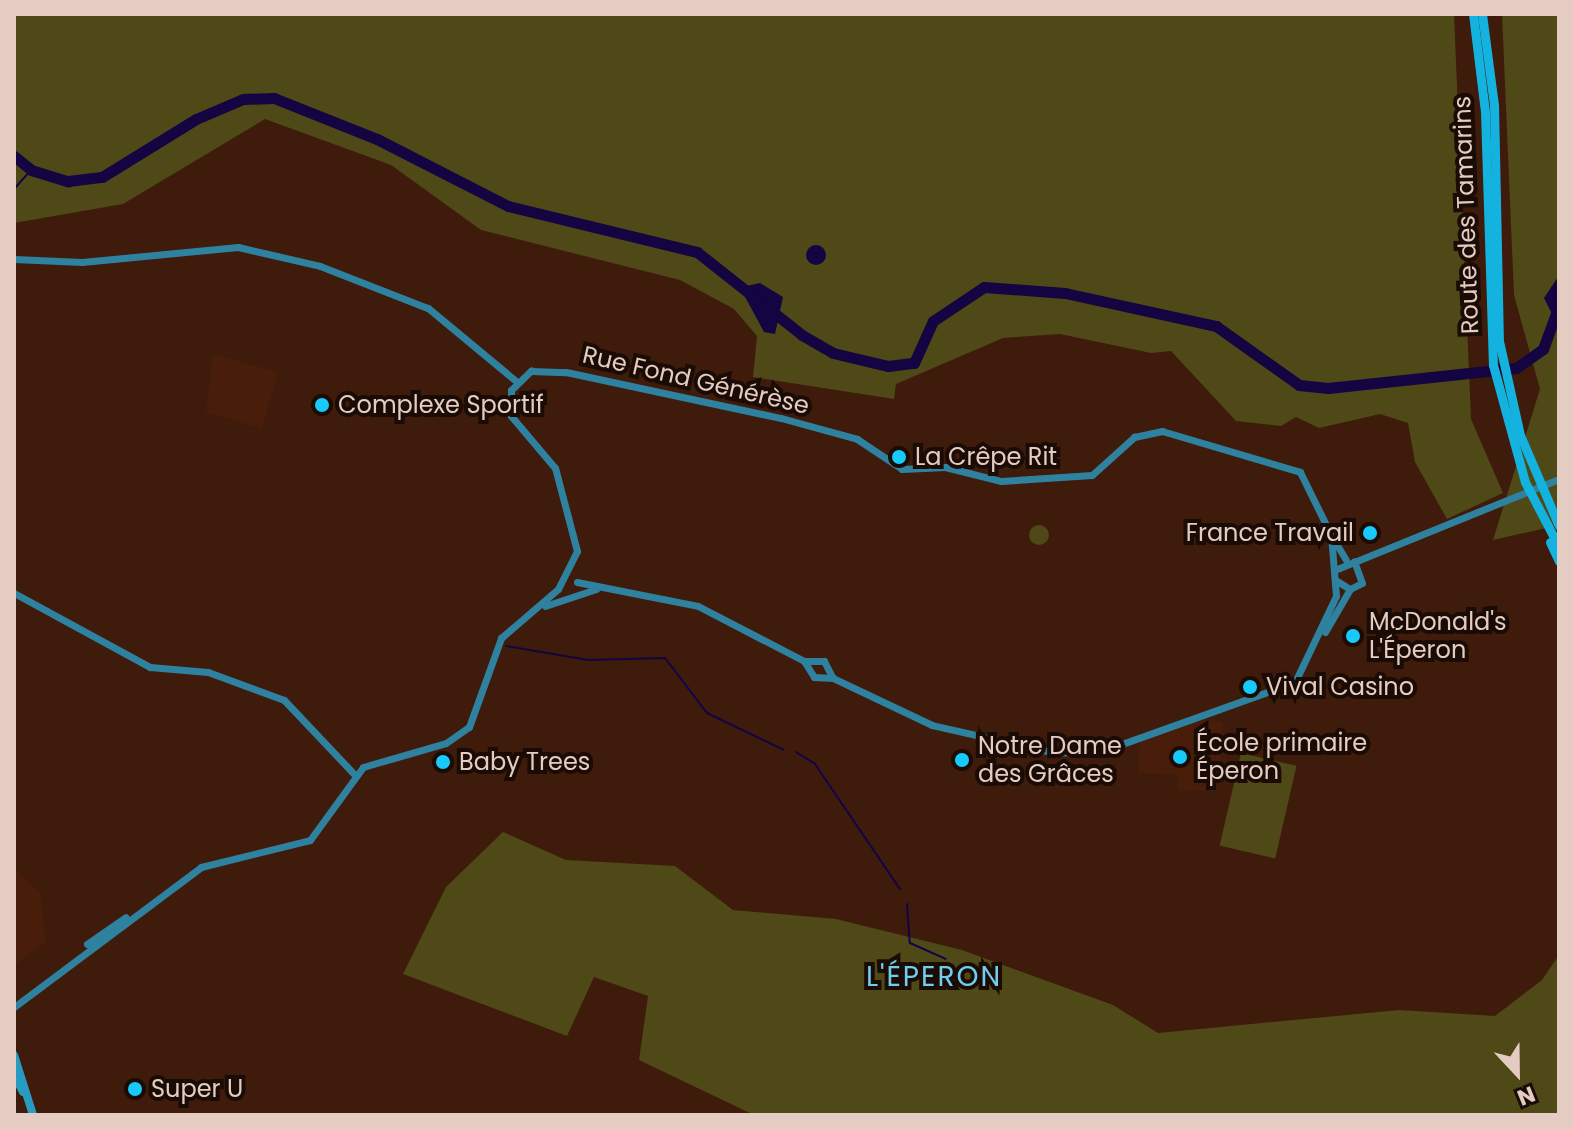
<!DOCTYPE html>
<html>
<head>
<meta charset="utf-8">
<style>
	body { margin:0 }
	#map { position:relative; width:1573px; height:1129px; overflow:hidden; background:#3e1b0b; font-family:Poppins,sans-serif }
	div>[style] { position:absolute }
	.built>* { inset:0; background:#481e0a }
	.green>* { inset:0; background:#4e4916; transform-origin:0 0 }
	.round { border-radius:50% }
	.water>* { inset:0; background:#140441 }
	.stream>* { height:2px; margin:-1px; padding:0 1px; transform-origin:1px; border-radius:1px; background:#140441 }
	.river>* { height:11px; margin:-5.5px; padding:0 5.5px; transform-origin:5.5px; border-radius:5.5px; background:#140441 }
	.secondary>* { height:7px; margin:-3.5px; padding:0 3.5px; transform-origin:3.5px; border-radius:3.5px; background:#2f829f }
	.primary>* { height:8px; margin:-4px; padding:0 4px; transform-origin:4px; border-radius:4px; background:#279cc0 }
	.highway>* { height:9px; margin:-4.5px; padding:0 4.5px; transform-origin:4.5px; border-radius:4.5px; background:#14b2df }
	.dots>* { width:22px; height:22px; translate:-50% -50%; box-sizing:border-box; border:4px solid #1a0b05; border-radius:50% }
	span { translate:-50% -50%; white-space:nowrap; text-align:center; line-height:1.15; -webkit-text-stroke:8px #1a0b05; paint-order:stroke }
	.street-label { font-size:24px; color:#e4ccc2 }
	.poi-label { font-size:24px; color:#e4ccc2 }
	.left { translate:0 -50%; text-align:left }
	.right { translate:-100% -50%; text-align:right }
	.quarter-label { font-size:28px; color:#71cdef; letter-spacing:2px }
	.frame { position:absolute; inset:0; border:16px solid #e4ccc2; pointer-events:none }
	.north { position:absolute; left:1477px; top:1033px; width:80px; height:80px; -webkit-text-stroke:6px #1a0b05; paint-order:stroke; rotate:158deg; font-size:22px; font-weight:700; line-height:32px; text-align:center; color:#e4ccc2 }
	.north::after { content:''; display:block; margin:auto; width:28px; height:36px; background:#e4ccc2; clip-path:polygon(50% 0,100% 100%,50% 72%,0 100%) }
</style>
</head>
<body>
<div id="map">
	<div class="built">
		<div style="clip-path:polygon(213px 354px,278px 372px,262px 429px,206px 412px)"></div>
		<div style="clip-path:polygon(1192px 720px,1223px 721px,1218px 790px,1178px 791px,1178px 774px,1138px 773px,1140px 742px)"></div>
		<div style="clip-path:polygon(14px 869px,40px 892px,46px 942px,14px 965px)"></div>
	</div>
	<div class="green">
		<div style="clip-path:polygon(14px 14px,1454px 14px,1471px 419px,1503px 493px,1447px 519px,1415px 462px,1408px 423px,1380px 414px,1319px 428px,1296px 417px,1281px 426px,1236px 421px,1171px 351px,1151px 353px,1060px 334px,1003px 338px,896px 384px,894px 399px,753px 377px,757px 336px,734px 309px,680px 280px,481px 230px,391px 165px,265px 119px,123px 204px,14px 223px)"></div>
		<div style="clip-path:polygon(1502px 14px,1559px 14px,1559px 525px,1493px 540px,1540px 389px,1514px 295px)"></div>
		<div class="round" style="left:1029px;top:525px;width:20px;height:20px"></div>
		<div style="left:1241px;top:753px;width:57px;height:95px;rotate:13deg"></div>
		<div style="clip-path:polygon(503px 832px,566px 860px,675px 866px,733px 910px,836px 919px,962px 950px,1113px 1005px,1158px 1033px,1399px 1010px,1495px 1016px,1542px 980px,1559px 955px,1559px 1115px,754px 1115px,639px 1060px,648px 996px,594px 977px,567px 1036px,403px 974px,446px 887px)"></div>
	</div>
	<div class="water">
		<div class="round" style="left:806px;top:245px;width:20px;height:20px"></div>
		<div style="clip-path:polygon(1558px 277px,1559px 315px,1553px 316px,1544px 298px)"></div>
		<div style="clip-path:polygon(760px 283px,783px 297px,775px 334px,764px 332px,743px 293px,742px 287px)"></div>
	</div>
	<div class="stream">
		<div style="left:14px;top:189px;width:25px;rotate:-48deg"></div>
		<div style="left:506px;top:646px;width:83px;rotate:9.7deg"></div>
		<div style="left:588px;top:660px;width:77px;rotate:-1.5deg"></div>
		<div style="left:665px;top:658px;width:69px;rotate:52.6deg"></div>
		<div style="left:707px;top:713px;width:85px;rotate:25.7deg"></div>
		<div style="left:796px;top:752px;width:22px;rotate:32deg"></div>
		<div style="left:815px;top:764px;width:151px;rotate:55.8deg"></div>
		<div style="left:907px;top:904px;width:39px;rotate:86deg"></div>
		<div style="left:910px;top:943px;width:39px;rotate:24deg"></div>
	</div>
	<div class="river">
		<div style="left:14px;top:156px;width:22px;rotate:39deg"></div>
		<div style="left:31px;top:170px;width:39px;rotate:17deg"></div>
		<div style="left:68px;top:181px;width:34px;rotate:-7deg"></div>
		<div style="left:102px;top:177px;width:110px;rotate:-31.7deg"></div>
		<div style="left:196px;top:119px;width:51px;rotate:-23.1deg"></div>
		<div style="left:243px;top:99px;width:31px;rotate:-2deg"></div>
		<div style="left:274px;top:98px;width:111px;rotate:21.7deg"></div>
		<div style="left:377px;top:139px;width:147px;rotate:27.1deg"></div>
		<div style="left:508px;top:206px;width:195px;rotate:13.7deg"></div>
		<div style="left:697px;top:252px;width:134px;rotate:38.3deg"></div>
		<div style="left:802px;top:335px;width:36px;rotate:30deg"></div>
		<div style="left:833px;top:353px;width:57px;rotate:13.3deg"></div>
		<div style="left:888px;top:366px;width:26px;rotate:-7deg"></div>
		<div style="left:914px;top:363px;width:46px;rotate:-65.7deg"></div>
		<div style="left:933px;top:321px;width:61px;rotate:-33.7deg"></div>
		<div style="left:984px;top:287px;width:81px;rotate:4.2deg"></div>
		<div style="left:1065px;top:293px;width:155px;rotate:12.3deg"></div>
		<div style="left:1216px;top:326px;width:102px;rotate:35.4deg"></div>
		<div style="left:1299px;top:385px;width:29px;rotate:6deg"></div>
		<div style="left:1328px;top:388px;width:189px;rotate:-6.1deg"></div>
		<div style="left:1516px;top:368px;width:33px;rotate:-35deg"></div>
		<div style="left:1543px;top:349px;width:47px;rotate:-70deg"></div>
	</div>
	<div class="secondary">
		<div style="left:14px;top:259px;width:68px;rotate:2.5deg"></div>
		<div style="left:82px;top:262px;width:157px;rotate:-5.5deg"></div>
		<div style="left:238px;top:247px;width:84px;rotate:13deg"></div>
		<div style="left:320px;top:266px;width:116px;rotate:21.3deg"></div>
		<div style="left:428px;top:308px;width:114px;rotate:39.7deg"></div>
		<div style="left:1334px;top:540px;width:23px;rotate:59deg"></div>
		<div style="left:1337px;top:569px;width:240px;rotate:-22.1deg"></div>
		<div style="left:1337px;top:581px;width:15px;rotate:32deg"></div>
		<div style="left:1350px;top:589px;width:13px;rotate:-27deg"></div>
		<div style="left:1362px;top:583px;width:23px;rotate:-110deg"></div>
		<div style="left:577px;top:582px;width:123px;rotate:11.2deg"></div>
		<div style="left:698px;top:606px;width:119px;rotate:27.4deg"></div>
		<div style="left:804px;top:661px;width:20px"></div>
		<div style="left:824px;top:661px;width:18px;rotate:63deg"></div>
		<div style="left:14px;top:593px;width:155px;rotate:28.6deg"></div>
		<div style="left:150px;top:667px;width:58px;rotate:4.9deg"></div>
		<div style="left:208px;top:672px;width:81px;rotate:20.2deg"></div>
		<div style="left:284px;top:700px;width:102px;rotate:46.6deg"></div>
		<div style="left:545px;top:606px;width:54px;rotate:-18.4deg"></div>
		<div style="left:1325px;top:632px;width:50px;rotate:-59.8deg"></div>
		<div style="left:87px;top:944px;width:47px;rotate:-34.7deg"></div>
		<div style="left:14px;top:1007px;width:234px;rotate:-36.8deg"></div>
		<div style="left:201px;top:867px;width:112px;rotate:-13.9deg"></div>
		<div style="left:310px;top:840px;width:90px;rotate:-54deg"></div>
		<div style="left:363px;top:767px;width:86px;rotate:-16.1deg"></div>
		<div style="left:446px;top:743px;width:28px;rotate:-35deg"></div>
		<div style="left:469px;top:727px;width:95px;rotate:-70.2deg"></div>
		<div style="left:501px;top:638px;width:75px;rotate:-40.7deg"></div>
		<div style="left:558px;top:589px;width:42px;rotate:-63.4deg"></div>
		<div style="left:577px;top:551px;width:86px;rotate:-104.8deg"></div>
		<div style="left:555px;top:468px;width:68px;rotate:-130.2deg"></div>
		<div style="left:511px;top:416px;width:26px;rotate:-90deg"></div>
		<div style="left:511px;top:390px;width:28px;rotate:-44deg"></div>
		<div style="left:531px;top:371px;width:35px;rotate:2deg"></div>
		<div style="left:566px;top:372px;width:220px;rotate:12.1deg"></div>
		<div style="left:781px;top:418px;width:79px;rotate:15.4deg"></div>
		<div style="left:857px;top:439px;width:54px;rotate:33.7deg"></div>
		<div style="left:902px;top:469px;width:43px;rotate:-2.7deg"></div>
		<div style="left:945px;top:467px;width:58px;rotate:14deg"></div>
		<div style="left:1001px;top:481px;width:91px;rotate:-3.8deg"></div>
		<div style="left:1092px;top:475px;width:57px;rotate:-42.1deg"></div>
		<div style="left:1134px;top:437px;width:29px;rotate:-12deg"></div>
		<div style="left:1162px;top:431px;width:144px;rotate:16.5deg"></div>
		<div style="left:1300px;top:472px;width:70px;rotate:63.8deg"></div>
		<div style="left:1331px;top:535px;width:61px;rotate:85.3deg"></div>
		<div style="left:1336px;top:596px;width:95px;rotate:115.5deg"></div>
		<div style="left:1295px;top:682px;width:202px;rotate:160.3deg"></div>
		<div style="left:1105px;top:750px;width:49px;rotate:176.5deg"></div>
		<div style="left:1056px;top:753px;width:127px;rotate:-167.3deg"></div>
		<div style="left:932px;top:725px;width:110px;rotate:-154.6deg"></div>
		<div style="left:833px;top:678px;width:19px;rotate:-177deg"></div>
		<div style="left:814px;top:677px;width:19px;rotate:-122deg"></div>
	</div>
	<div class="primary">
		<div style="left:14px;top:1055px;width:63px;rotate:72.4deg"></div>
		<div style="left:14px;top:1075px;width:19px;rotate:62deg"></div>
	</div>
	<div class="highway">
		<div style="left:1473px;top:14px;width:99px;rotate:83deg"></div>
		<div style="left:1485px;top:112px;width:253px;rotate:88.2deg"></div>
		<div style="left:1493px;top:365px;width:121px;rotate:74.7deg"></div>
		<div style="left:1525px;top:482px;width:73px;rotate:62.4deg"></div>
		<div style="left:1482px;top:14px;width:92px;rotate:82.5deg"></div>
		<div style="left:1494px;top:105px;width:236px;rotate:88.8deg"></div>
		<div style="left:1499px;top:341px;width:96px;rotate:77.4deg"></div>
		<div style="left:1520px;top:435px;width:99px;rotate:66.8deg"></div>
		<div style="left:1550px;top:542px;width:21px;rotate:65deg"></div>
	</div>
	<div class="dots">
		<div style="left:322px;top:405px;background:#17cafb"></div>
		<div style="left:899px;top:457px;background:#17cafb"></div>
		<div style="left:1370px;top:533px;background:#17cafb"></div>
		<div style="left:1353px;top:636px;background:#17cafb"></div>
		<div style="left:1250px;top:687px;background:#17cafb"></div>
		<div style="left:1180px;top:757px;background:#17cafb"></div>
		<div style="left:962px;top:760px;background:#17cafb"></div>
		<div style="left:443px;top:762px;background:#17cafb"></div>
		<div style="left:135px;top:1089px;background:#17cafb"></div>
	</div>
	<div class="street-label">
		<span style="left:1466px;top:215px;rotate:-92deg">Route des Tamarins</span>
		<span style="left:696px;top:380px;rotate:13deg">Rue Fond Générèse</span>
	</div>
	<div class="poi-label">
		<span class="left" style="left:338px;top:405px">Complexe Sportif</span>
		<span class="left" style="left:915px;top:457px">La Crêpe Rit</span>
		<span class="right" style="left:1354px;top:533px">France Travail</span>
		<span class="left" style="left:1369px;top:636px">McDonald's<br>L'Éperon</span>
		<span class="left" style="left:1266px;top:687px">Vival Casino</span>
		<span class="left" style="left:1196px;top:757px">École primaire<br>Éperon</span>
		<span class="left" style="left:978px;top:760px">Notre Dame<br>des Grâces</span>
		<span class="left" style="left:459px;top:762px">Baby Trees</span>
		<span class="left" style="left:151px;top:1089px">Super U</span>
	</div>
	<div class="quarter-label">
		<span style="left:934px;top:977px">L'ÉPERON</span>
	</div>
	<div class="frame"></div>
	<div class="north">N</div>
</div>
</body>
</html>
